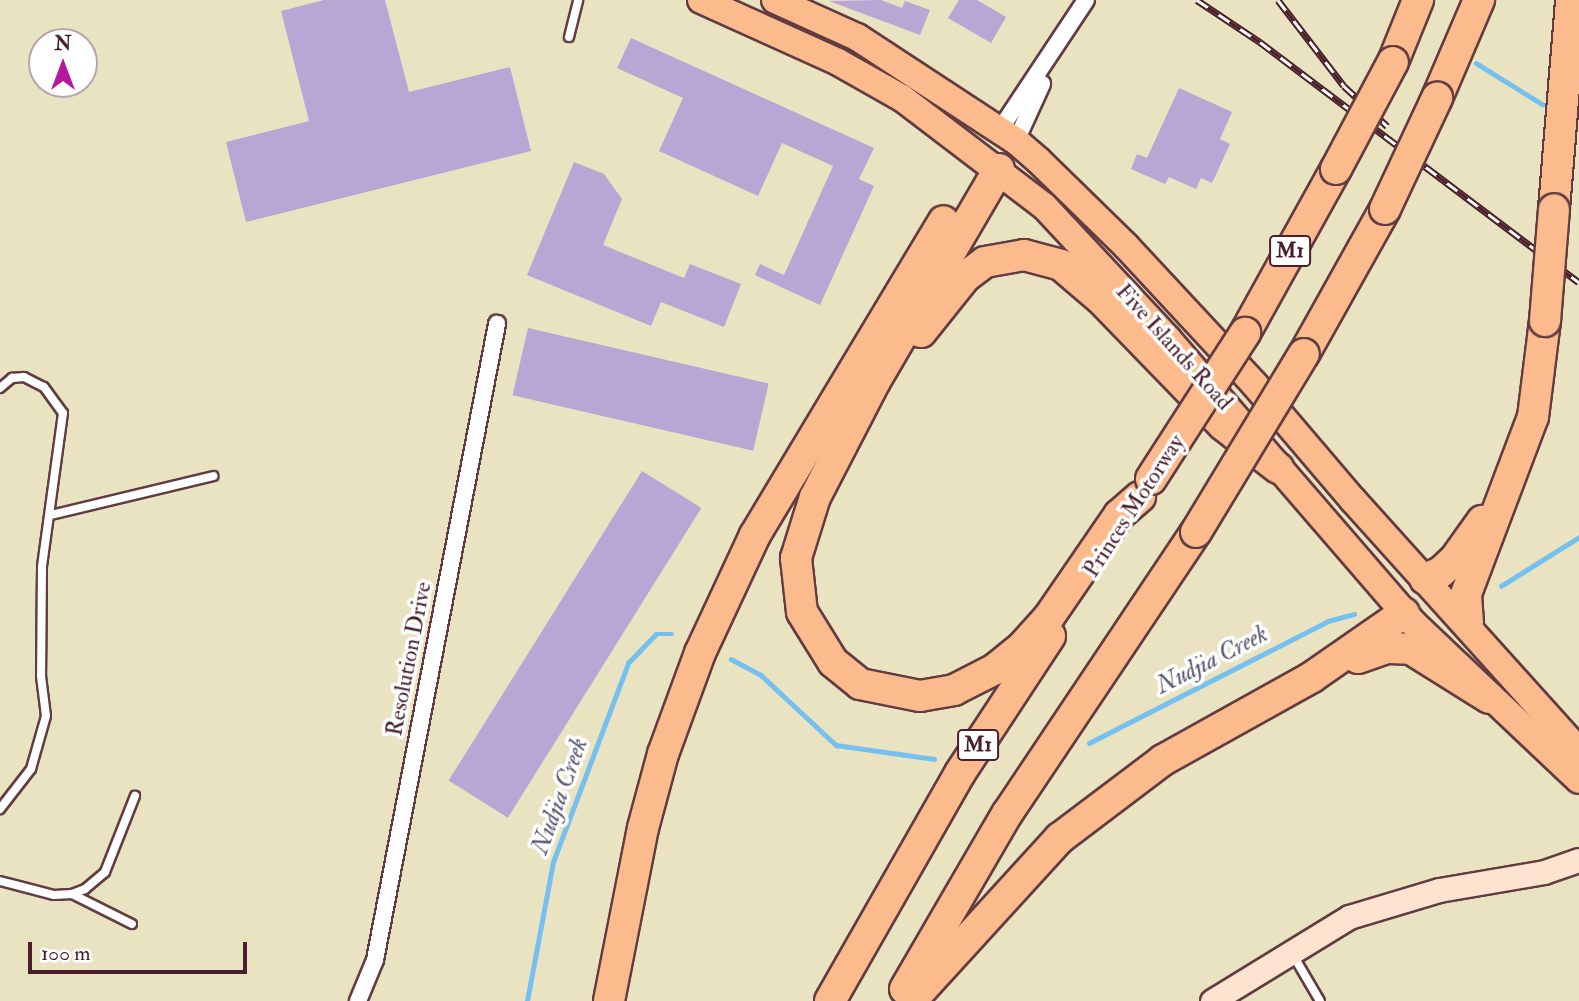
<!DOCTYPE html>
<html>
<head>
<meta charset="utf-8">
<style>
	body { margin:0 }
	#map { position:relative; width:1579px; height:1001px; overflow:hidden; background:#eae3c1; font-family:"IM FELL Double Pica",serif }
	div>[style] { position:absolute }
	.stream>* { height:4.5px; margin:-2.25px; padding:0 2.25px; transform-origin:2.25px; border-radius:2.25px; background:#75c0ee }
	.building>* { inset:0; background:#b8a6d4; transform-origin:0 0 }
	.roads { filter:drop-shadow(2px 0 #623c42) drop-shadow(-2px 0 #623c42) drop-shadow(0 2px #623c42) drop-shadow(0 -2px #623c42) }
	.service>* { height:8px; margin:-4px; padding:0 4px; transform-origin:4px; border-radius:4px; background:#fff }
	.minor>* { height:16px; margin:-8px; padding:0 8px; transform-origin:8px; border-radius:8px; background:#fff }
	.secondary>* { height:23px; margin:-11.5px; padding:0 11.5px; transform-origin:11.5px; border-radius:11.5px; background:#fde4d1 }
	.primary>* { height:26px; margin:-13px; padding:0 13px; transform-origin:13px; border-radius:13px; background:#fbbb8c }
	.motorway>* { height:30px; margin:-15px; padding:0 15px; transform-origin:15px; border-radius:15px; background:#fbbb8c }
	.rail>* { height:7px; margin-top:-3.5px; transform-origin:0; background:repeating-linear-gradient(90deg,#fff 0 13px,#4a1f2b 0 26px); box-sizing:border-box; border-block:2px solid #4a1f2b }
	.bridges { filter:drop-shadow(2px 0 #623c42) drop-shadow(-2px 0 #623c42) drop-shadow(0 2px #623c42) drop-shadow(0 -2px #623c42) }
	.motorway-bridge>* { height:30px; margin:-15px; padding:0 15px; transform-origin:15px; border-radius:15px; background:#fbbb8c }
	span { translate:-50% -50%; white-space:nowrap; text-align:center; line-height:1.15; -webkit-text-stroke:7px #fff; paint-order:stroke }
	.shield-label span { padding:2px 5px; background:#fff; border:2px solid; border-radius:5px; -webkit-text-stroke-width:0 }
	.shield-label { font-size:21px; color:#4a1f2b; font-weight:700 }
	.street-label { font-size:23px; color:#4a1f2b }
	.water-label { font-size:24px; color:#59576f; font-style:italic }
	.north { position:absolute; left:28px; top:28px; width:70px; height:70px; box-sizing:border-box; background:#fff; border:2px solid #b7a5aa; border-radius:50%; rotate:0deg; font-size:19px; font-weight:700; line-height:28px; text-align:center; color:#4a1f2b }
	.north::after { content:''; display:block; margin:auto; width:24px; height:32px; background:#b5179e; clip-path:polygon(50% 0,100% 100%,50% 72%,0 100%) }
	.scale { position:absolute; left:28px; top:942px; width:219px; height:32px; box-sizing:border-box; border:4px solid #4a1f2b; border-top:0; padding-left:9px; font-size:21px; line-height:24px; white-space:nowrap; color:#4a1f2b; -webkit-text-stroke:5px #fff; paint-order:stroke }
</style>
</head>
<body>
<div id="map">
	<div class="stream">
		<div style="left:1476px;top:63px;width:78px;rotate:31.8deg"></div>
		<div style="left:1501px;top:586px;width:92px;rotate:-32.1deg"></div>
		<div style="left:731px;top:659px;width:34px;rotate:28deg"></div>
		<div style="left:761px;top:675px;width:103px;rotate:43deg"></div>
		<div style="left:836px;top:745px;width:99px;rotate:8.1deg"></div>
		<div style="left:1089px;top:743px;width:268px;rotate:-27deg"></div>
		<div style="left:1328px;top:621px;width:27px;rotate:-15deg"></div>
		<div style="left:527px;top:1001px;width:141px;rotate:-79.4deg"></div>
		<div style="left:553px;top:862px;width:213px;rotate:-69.3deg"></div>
		<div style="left:628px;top:663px;width:40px;rotate:-46deg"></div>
		<div style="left:656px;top:634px;width:16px"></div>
	</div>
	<div class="building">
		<div style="clip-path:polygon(324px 0,385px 0,409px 92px,510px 67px,531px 151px,246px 222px,226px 142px,309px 121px,281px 11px)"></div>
		<div style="clip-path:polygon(881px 0,902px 8px,905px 1px,930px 10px,920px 35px,829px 1px)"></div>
		<div style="clip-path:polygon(959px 0,977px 0,1006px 17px,991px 43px,948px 18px)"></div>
		<div style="clip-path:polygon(631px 38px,874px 148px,859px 179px,874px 186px,820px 305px,755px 275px,760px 264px,784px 275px,833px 166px,782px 143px,758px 196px,659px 151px,683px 98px,617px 68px)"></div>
		<div style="clip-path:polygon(1179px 88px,1232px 112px,1220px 139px,1230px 144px,1212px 183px,1201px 178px,1196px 189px,1169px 177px,1165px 184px,1131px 169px,1137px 154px,1147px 158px)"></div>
		<div style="clip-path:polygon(574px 162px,604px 174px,622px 199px,603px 245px,684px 278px,690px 264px,741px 284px,724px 327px,661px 302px,651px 326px,527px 275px)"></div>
		<div style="left:528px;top:328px;width:247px;height:69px;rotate:13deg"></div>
		<div style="left:642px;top:471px;width:70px;height:365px;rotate:32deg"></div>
	</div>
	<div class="roads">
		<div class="service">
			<div style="left:569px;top:37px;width:38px;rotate:-76deg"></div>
			<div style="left:0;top:388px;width:16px;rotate:-40deg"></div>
			<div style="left:12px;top:378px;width:12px;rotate:-5deg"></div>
			<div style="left:24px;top:377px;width:22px;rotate:27deg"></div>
			<div style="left:44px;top:387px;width:32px;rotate:54deg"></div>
			<div style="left:63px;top:413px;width:155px;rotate:97.8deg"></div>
			<div style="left:42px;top:567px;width:109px;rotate:90.5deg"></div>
			<div style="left:41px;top:676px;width:40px;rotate:82.9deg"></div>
			<div style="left:46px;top:716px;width:55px;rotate:105.8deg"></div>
			<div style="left:31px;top:769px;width:51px;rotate:127.8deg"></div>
			<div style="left:51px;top:515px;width:167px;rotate:-13.5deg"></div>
			<div style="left:0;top:881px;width:56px;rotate:14.5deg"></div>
			<div style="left:54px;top:895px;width:18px;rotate:-3deg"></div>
			<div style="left:72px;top:894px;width:67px;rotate:26.6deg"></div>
			<div style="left:72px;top:894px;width:14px;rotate:-21deg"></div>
			<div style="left:85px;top:889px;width:26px;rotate:-40deg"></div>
			<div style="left:105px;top:872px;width:82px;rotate:-68.5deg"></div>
			<div style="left:1293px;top:955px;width:53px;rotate:59.6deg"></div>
		</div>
		<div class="minor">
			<div style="left:999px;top:131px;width:157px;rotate:-56.4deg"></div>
			<div style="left:1016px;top:141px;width:63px;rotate:-65.5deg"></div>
			<div style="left:358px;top:1001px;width:44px;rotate:-67.5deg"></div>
			<div style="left:375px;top:960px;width:648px;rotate:-79.14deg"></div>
		</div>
		<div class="secondary">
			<div style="left:1212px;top:1001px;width:161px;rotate:-31.5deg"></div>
			<div style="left:1349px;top:917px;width:94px;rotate:-16.7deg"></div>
			<div style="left:1439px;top:890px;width:107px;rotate:-9.7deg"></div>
			<div style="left:1544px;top:872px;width:37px;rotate:-19deg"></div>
		</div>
		<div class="primary">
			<div style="left:701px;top:0;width:150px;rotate:24.3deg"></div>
			<div style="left:838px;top:62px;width:73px;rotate:29.4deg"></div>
			<div style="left:902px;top:98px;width:178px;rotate:37.3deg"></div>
			<div style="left:1044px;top:206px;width:182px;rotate:47deg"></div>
			<div style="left:1168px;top:339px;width:375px;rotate:49.2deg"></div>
			<div style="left:1413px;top:623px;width:228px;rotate:43.4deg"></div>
			<div style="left:775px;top:0;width:90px;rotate:24.3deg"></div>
			<div style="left:857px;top:37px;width:190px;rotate:33.2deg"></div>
			<div style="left:1016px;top:141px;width:30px;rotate:41deg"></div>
			<div style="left:1039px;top:161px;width:122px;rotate:44.3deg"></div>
			<div style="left:1126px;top:246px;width:190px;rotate:47.1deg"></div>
			<div style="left:1255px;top:385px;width:151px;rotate:49.6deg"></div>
			<div style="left:1353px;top:500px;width:338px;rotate:48deg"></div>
		</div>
		<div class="motorway">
			<div style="left:1393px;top:62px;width:67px;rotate:-68deg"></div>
			<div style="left:1437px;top:98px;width:107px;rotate:-66.8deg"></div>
			<div style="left:999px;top:169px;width:246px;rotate:120.3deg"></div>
			<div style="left:875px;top:381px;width:131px;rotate:117.3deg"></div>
			<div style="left:815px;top:497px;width:64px;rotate:107.3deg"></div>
			<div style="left:796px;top:558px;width:54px;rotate:83.7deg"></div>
			<div style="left:802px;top:612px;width:59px;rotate:58.2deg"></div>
			<div style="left:833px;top:662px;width:35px;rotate:39deg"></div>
			<div style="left:860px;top:684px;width:61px;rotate:11.3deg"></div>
			<div style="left:920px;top:696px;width:35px;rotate:-10deg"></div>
			<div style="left:954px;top:690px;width:46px;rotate:-27.1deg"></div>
			<div style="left:995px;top:669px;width:35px;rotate:-39deg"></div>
			<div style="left:1022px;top:647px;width:40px;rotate:-48deg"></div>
			<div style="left:1049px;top:617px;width:124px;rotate:-55.5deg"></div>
			<div style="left:1119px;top:515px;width:28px;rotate:-41deg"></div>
			<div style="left:1554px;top:209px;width:210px;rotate:-85.3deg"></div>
			<div style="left:921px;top:332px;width:70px;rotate:-51.3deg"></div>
			<div style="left:965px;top:277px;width:25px;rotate:-37deg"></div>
			<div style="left:985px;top:262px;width:40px;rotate:-10deg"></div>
			<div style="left:1024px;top:255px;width:38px;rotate:15deg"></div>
			<div style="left:1061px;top:265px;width:52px;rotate:40.4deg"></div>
			<div style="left:1101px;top:299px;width:175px;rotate:45.9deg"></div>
			<div style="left:1223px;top:425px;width:70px;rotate:38deg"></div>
			<div style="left:1245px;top:333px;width:188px;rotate:-61deg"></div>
			<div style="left:1304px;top:354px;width:166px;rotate:-60.8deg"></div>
			<div style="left:1425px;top:579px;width:17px;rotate:-24deg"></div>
			<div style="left:1441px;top:572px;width:19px;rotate:-43deg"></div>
			<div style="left:1455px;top:559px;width:47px;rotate:-54.6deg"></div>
			<div style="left:1468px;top:623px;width:29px;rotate:-94deg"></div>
			<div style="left:1466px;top:594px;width:189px;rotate:-69.3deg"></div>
			<div style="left:1533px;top:417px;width:97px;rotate:-82.9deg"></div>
			<div style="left:1358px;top:658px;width:31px;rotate:-19deg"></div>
			<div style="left:1387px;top:648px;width:24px;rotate:2deg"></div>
			<div style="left:1411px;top:649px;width:92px;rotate:32.1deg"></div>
			<div style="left:905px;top:989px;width:203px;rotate:-59.8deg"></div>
			<div style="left:1007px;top:814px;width:339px;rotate:-56.2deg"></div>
			<div style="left:609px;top:1001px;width:176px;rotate:-78.9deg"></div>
			<div style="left:643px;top:828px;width:77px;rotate:-74.9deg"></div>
			<div style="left:663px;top:754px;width:108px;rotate:-69.9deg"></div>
			<div style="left:700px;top:653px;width:130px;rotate:-65deg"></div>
			<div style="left:755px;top:535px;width:366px;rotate:-59deg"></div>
			<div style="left:830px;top:1001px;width:262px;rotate:-60.3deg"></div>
			<div style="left:960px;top:773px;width:164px;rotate:-56.7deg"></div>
			<div style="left:911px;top:1001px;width:221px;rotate:-47.6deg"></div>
			<div style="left:1060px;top:838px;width:129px;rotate:-37.1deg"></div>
			<div style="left:1163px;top:760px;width:171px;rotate:-29.1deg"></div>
			<div style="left:1312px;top:677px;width:112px;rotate:-34.8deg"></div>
		</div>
	</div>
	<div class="rail">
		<div style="left:1197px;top:0;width:76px;rotate:33.7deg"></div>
		<div style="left:1260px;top:42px;width:399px;rotate:37deg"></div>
		<div style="left:1278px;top:0;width:108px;rotate:52.5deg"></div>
		<div style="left:1344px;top:86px;width:59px;rotate:42.9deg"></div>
	</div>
	<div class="bridges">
		<div class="motorway-bridge">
			<div style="left:1336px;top:169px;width:121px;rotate:-62deg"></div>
			<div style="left:1385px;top:209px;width:123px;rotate:-64.9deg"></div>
			<div style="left:1545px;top:321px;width:112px;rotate:-85.4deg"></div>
			<div style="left:1151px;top:479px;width:174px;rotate:-57.2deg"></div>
			<div style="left:1196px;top:532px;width:208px;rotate:-58.8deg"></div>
		</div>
	</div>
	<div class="shield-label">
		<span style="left:1290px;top:251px">M1</span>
		<span style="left:978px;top:745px">M1</span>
	</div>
	<div class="street-label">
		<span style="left:1174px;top:347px;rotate:48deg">Five Islands Road</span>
		<span style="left:1134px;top:506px;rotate:-57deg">Princes Motorway</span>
		<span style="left:409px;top:659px;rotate:-79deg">Resolution Drive</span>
	</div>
	<div class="water-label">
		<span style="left:1212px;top:660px;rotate:-27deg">Nudjia Creek</span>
		<span style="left:560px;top:796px;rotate:-70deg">Nudjia Creek</span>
	</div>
	<div class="north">N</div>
	<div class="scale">100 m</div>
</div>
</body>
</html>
